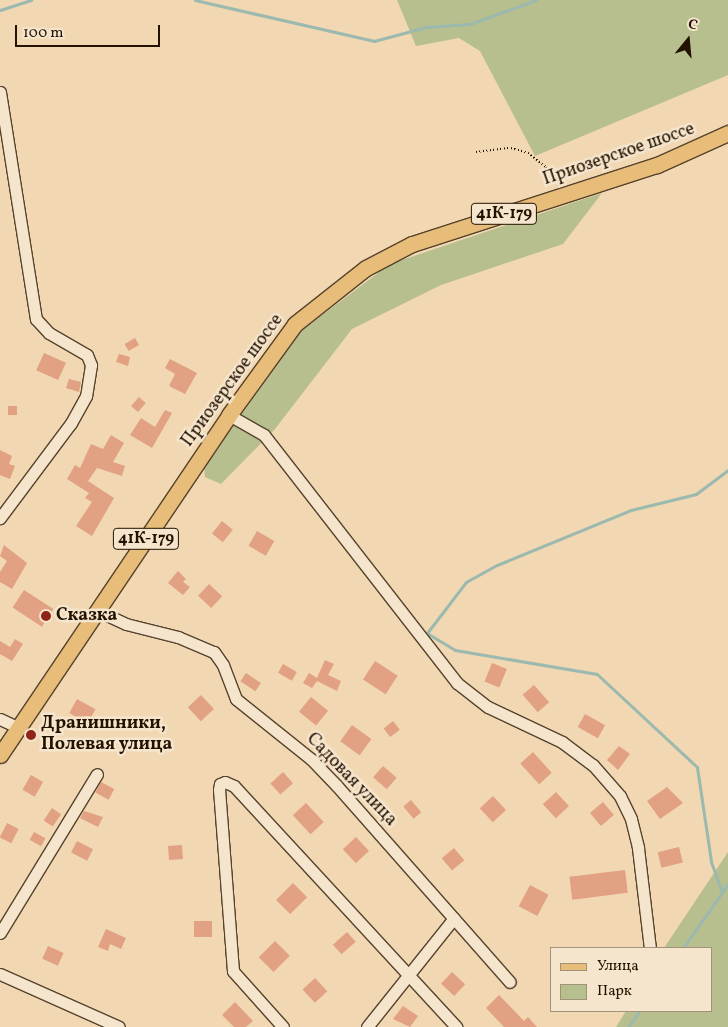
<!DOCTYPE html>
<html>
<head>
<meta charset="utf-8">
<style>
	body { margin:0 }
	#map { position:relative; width:728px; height:1027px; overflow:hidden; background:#f1d7b2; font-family:Vollkorn,serif }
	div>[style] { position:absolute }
	.green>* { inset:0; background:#b7bf8e }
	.stream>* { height:3px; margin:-1.5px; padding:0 1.5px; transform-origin:1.5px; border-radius:1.5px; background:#9bb9ae }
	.building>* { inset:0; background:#e1a182; transform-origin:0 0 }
	.path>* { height:2px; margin-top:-1px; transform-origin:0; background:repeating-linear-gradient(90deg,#231200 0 1px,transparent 0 3.5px) }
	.roads { filter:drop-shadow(1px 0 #56432c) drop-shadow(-1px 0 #56432c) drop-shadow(0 1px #56432c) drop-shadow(0 -1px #56432c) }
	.minor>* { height:11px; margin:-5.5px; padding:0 5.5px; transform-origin:5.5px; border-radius:5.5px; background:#f6e5cd }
	.major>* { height:15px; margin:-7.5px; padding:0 7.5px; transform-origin:7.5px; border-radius:7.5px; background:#e8bc79 }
	.dots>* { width:14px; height:14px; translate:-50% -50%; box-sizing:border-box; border:2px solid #f6e5cd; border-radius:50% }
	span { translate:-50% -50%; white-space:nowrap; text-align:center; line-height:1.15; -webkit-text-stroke:5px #f6e5cd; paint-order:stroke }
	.shield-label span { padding:1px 4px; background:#f6e5cd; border:1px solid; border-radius:4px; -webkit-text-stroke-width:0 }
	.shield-label { font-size:16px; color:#231200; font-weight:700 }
	.street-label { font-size:18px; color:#231200 }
	.poi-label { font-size:18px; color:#231200; font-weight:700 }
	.left { translate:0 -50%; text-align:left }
	.legend { position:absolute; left:550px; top:947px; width:162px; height:65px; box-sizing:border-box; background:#f6e5cd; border:1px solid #a2917b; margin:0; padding:6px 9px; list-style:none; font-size:15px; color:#231200 }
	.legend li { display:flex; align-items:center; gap:10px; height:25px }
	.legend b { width:25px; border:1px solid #a2917b }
	.north { position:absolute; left:663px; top:15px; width:50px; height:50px; -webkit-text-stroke:4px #f6e5cd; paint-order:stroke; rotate:17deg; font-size:14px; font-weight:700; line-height:20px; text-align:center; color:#231200 }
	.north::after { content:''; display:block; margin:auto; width:18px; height:22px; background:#231200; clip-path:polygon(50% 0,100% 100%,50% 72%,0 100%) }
	.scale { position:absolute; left:15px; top:25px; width:145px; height:22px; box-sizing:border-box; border:2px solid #231200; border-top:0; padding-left:6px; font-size:15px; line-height:18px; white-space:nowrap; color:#231200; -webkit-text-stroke:4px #f6e5cd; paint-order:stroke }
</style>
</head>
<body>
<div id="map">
	<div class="green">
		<div style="clip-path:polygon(397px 0,728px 0,728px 75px,535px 156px,480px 51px,459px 38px,416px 46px)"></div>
		<div style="clip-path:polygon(602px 193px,563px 244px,441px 285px,352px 329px,275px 429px,221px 484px,205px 477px,204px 467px,301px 331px,390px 264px)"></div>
		<div style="clip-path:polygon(728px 852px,728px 1027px,616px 1027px,626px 1011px,712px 1011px,712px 948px,664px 948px)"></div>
	</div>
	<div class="stream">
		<div style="left:195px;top:0;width:184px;rotate:12.9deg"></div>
		<div style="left:374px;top:41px;width:54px;rotate:-15.1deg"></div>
		<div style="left:426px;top:27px;width:44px;rotate:-3.9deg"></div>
		<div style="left:470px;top:24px;width:70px;rotate:-20deg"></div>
		<div style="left:0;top:10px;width:33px;rotate:-18deg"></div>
		<div style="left:722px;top:892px;width:33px;rotate:-110deg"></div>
		<div style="left:711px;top:861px;width:95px;rotate:-98.5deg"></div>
		<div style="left:697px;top:767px;width:137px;rotate:-137.1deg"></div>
		<div style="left:597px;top:674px;width:144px;rotate:-170.4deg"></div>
		<div style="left:455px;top:650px;width:33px;rotate:-149deg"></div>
		<div style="left:427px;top:633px;width:64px;rotate:-52.6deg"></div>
		<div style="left:466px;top:582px;width:35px;rotate:-29deg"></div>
		<div style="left:497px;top:565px;width:145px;rotate:-22.3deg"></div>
		<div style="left:631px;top:510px;width:67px;rotate:-13.8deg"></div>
		<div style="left:696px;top:494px;width:40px;rotate:-37deg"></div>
		<div style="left:683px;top:948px;width:78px;rotate:-54.9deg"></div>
		<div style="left:628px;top:1027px;width:19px;rotate:-55deg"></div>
	</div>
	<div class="building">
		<div style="left:135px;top:338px;width:8px;height:12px;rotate:60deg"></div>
		<div style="left:44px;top:353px;width:24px;height:19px;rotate:24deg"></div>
		<div style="clip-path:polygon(119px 354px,130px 357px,128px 366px,116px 362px)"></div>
		<div style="clip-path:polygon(170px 359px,197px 373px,185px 394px,169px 386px,175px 374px,165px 368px)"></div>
		<div style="clip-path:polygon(69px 379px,81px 382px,79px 392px,66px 388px)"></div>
		<div style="left:139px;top:397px;width:9px;height:12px;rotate:41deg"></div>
		<div style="left:8px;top:406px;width:9px;height:9px"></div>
		<div style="clip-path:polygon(165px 410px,172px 413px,152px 448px,130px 435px,141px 418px,155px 427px)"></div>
		<div style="clip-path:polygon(111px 435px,124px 443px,113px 462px,125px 466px,122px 476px,97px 468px,88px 481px,114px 498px,92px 536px,76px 526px,92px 502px,85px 498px,89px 493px,67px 479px,75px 465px,80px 468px,91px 444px,103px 449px)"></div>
		<div style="clip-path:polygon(0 450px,12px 456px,9px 464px,15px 466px,10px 479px,0 475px)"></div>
		<div style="left:222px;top:521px;width:14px;height:16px;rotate:39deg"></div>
		<div style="left:257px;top:531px;width:20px;height:17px;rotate:30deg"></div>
		<div style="clip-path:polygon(4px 545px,27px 563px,12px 589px,0 582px,0 572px,7px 561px,0 556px)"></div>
		<div style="clip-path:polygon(178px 571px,186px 579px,183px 582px,190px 587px,183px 595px,168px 583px)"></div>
		<div style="left:209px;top:584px;width:18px;height:16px;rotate:43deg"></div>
		<div style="left:24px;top:590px;width:35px;height:21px;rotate:33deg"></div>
		<div style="clip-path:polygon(15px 639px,23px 644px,12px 661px,0 654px,0 641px,10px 647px)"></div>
		<div style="clip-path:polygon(325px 660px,334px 664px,328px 675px,341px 681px,337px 691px,317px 681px,312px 688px,303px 683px,309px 673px,317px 678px)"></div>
		<div style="left:375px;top:661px;width:27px;height:22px;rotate:33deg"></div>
		<div style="left:492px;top:663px;width:16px;height:20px;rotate:22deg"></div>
		<div style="left:283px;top:664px;width:16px;height:10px;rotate:30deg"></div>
		<div style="left:246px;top:673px;width:18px;height:10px;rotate:34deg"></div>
		<div style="left:534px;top:685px;width:23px;height:15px;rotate:49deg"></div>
		<div style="left:201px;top:695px;width:19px;height:18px;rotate:47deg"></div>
		<div style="left:311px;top:697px;width:22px;height:19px;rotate:39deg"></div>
		<div style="left:77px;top:699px;width:21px;height:16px;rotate:29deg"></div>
		<div style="left:585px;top:714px;width:23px;height:15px;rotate:29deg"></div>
		<div style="left:393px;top:721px;width:11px;height:12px;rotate:52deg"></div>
		<div style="left:352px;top:725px;width:24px;height:20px;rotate:36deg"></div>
		<div style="clip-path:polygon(619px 746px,630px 754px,618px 770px,607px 760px)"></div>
		<div style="left:533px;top:752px;width:28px;height:17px;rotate:48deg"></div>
		<div style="clip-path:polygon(325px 753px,334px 761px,329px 767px,320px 758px)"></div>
		<div style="left:383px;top:766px;width:18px;height:15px;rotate:41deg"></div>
		<div style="left:283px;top:772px;width:15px;height:17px;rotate:48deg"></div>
		<div style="left:31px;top:775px;width:14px;height:17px;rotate:30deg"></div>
		<div style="left:101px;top:782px;width:15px;height:12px;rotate:28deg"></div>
		<div style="clip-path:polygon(667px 787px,683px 803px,660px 819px,647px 801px)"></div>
		<div style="left:556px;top:792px;width:19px;height:18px;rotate:47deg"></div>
		<div style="left:493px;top:796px;width:19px;height:18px;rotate:47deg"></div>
		<div style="left:411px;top:800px;width:16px;height:10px;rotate:50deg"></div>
		<div style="left:603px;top:802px;width:17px;height:17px;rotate:50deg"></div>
		<div style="left:306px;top:803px;width:26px;height:18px;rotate:47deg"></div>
		<div style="left:52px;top:808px;width:11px;height:15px;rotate:34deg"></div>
		<div style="clip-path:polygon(84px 811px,103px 817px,98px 827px,80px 818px)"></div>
		<div style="left:7px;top:823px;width:13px;height:16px;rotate:27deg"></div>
		<div style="left:34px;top:832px;width:13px;height:9px;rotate:29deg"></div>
		<div style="left:356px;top:837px;width:19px;height:18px;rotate:47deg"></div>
		<div style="left:77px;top:841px;width:18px;height:13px;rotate:27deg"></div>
		<div style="left:182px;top:845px;width:14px;height:14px;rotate:86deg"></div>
		<div style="left:679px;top:847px;width:16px;height:22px;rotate:76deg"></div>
		<div style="left:454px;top:848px;width:16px;height:16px;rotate:50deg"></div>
		<div style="left:625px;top:870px;width:23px;height:56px;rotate:83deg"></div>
		<div style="left:293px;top:883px;width:20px;height:24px;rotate:45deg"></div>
		<div style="left:530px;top:885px;width:21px;height:24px;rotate:28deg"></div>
		<div style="left:194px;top:921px;width:18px;height:16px"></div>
		<div style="clip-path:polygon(106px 929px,126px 938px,121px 949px,110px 944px,108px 951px,98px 947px)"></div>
		<div style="left:347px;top:932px;width:13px;height:19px;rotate:48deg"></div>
		<div style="left:275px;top:941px;width:21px;height:23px;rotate:45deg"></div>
		<div style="left:48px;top:946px;width:17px;height:14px;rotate:24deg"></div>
		<div style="left:452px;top:972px;width:18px;height:16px;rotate:43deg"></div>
		<div style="left:315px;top:978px;width:18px;height:17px;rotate:47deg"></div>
		<div style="clip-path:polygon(499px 995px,524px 1021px,528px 1017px,537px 1027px,504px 1027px,486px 1008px)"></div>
		<div style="clip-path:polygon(235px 1002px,253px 1021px,246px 1027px,234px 1027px,222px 1015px)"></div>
		<div style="clip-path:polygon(403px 1006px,418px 1016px,410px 1027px,393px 1019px)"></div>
	</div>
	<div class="path">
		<div style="left:476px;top:152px;width:35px;rotate:-7deg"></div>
		<div style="left:511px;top:148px;width:18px;rotate:16deg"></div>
		<div style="left:528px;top:153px;width:23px;rotate:38deg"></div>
		<div style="left:546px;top:167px;width:22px;rotate:56deg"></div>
	</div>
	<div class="roads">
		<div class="minor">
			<div style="left:0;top:92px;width:230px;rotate:81deg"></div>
			<div style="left:36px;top:319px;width:19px;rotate:47deg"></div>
			<div style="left:49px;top:333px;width:44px;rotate:30.1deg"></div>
			<div style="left:87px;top:355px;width:11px;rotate:68deg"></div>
			<div style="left:91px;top:365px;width:31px;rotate:99deg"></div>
			<div style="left:86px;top:396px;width:31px;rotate:119deg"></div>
			<div style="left:71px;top:423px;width:119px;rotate:126.8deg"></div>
			<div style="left:229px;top:415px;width:40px;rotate:29.7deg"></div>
			<div style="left:264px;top:435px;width:314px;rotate:52.1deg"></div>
			<div style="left:457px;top:683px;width:39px;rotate:38deg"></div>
			<div style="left:488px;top:707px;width:82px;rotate:25.3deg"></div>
			<div style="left:562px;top:742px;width:39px;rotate:37deg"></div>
			<div style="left:593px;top:765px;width:41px;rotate:48.9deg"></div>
			<div style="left:620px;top:796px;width:25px;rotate:64deg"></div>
			<div style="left:631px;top:819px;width:30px;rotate:76deg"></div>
			<div style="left:638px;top:848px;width:101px;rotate:83.2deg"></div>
			<div style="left:98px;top:611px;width:31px;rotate:25deg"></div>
			<div style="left:126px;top:624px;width:54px;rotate:14deg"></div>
			<div style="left:178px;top:637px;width:39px;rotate:23deg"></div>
			<div style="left:214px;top:652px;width:16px;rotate:55deg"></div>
			<div style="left:223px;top:665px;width:36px;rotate:69deg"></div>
			<div style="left:236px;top:699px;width:96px;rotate:38.7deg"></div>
			<div style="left:311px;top:759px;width:37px;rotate:46deg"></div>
			<div style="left:337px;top:786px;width:261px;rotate:48.6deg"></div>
			<div style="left:0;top:719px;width:21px;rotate:25deg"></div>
			<div style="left:0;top:933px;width:186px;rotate:-58.6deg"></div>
			<div style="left:0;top:974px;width:130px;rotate:24deg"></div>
			<div style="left:283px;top:1027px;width:75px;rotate:-131.8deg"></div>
			<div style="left:233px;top:971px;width:182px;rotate:-94.4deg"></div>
			<div style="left:219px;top:790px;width:6px;rotate:-81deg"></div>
			<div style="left:220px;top:784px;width:5px;rotate:-22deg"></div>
			<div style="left:225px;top:782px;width:10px;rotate:24deg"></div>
			<div style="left:234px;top:786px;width:328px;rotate:47.3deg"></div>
			<div style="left:367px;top:1027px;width:139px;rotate:-51.4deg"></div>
		</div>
		<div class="major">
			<div style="left:0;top:755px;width:410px;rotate:-56deg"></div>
			<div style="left:229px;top:415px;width:112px;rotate:-54deg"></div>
			<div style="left:295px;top:324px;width:90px;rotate:-38.3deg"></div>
			<div style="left:366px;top:268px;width:52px;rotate:-27.6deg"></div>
			<div style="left:412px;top:244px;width:257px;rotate:-17.9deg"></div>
			<div style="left:657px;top:165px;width:78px;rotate:-24.3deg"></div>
		</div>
	</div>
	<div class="dots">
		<div style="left:46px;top:616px;background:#8f2418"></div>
		<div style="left:31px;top:735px;background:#8f2418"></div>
	</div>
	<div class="shield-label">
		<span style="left:504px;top:214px">41К-179</span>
		<span style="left:146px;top:539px">41К-179</span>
	</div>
	<div class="street-label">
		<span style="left:619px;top:155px;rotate:-19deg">Приозерское шоссе</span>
		<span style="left:233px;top:381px;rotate:-54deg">Приозерское шоссе</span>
		<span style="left:351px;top:780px;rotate:46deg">Садовая улица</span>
	</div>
	<div class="poi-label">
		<span class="left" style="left:56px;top:616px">Сказка</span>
		<span class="left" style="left:41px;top:735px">Дранишники,<br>Полевая улица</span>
	</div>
	<ul class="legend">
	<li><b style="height:6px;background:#e8bc79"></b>Улица</li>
	<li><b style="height:14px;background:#b7bf8e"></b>Парк</li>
	</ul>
	<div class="north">С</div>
	<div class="scale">100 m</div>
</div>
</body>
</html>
